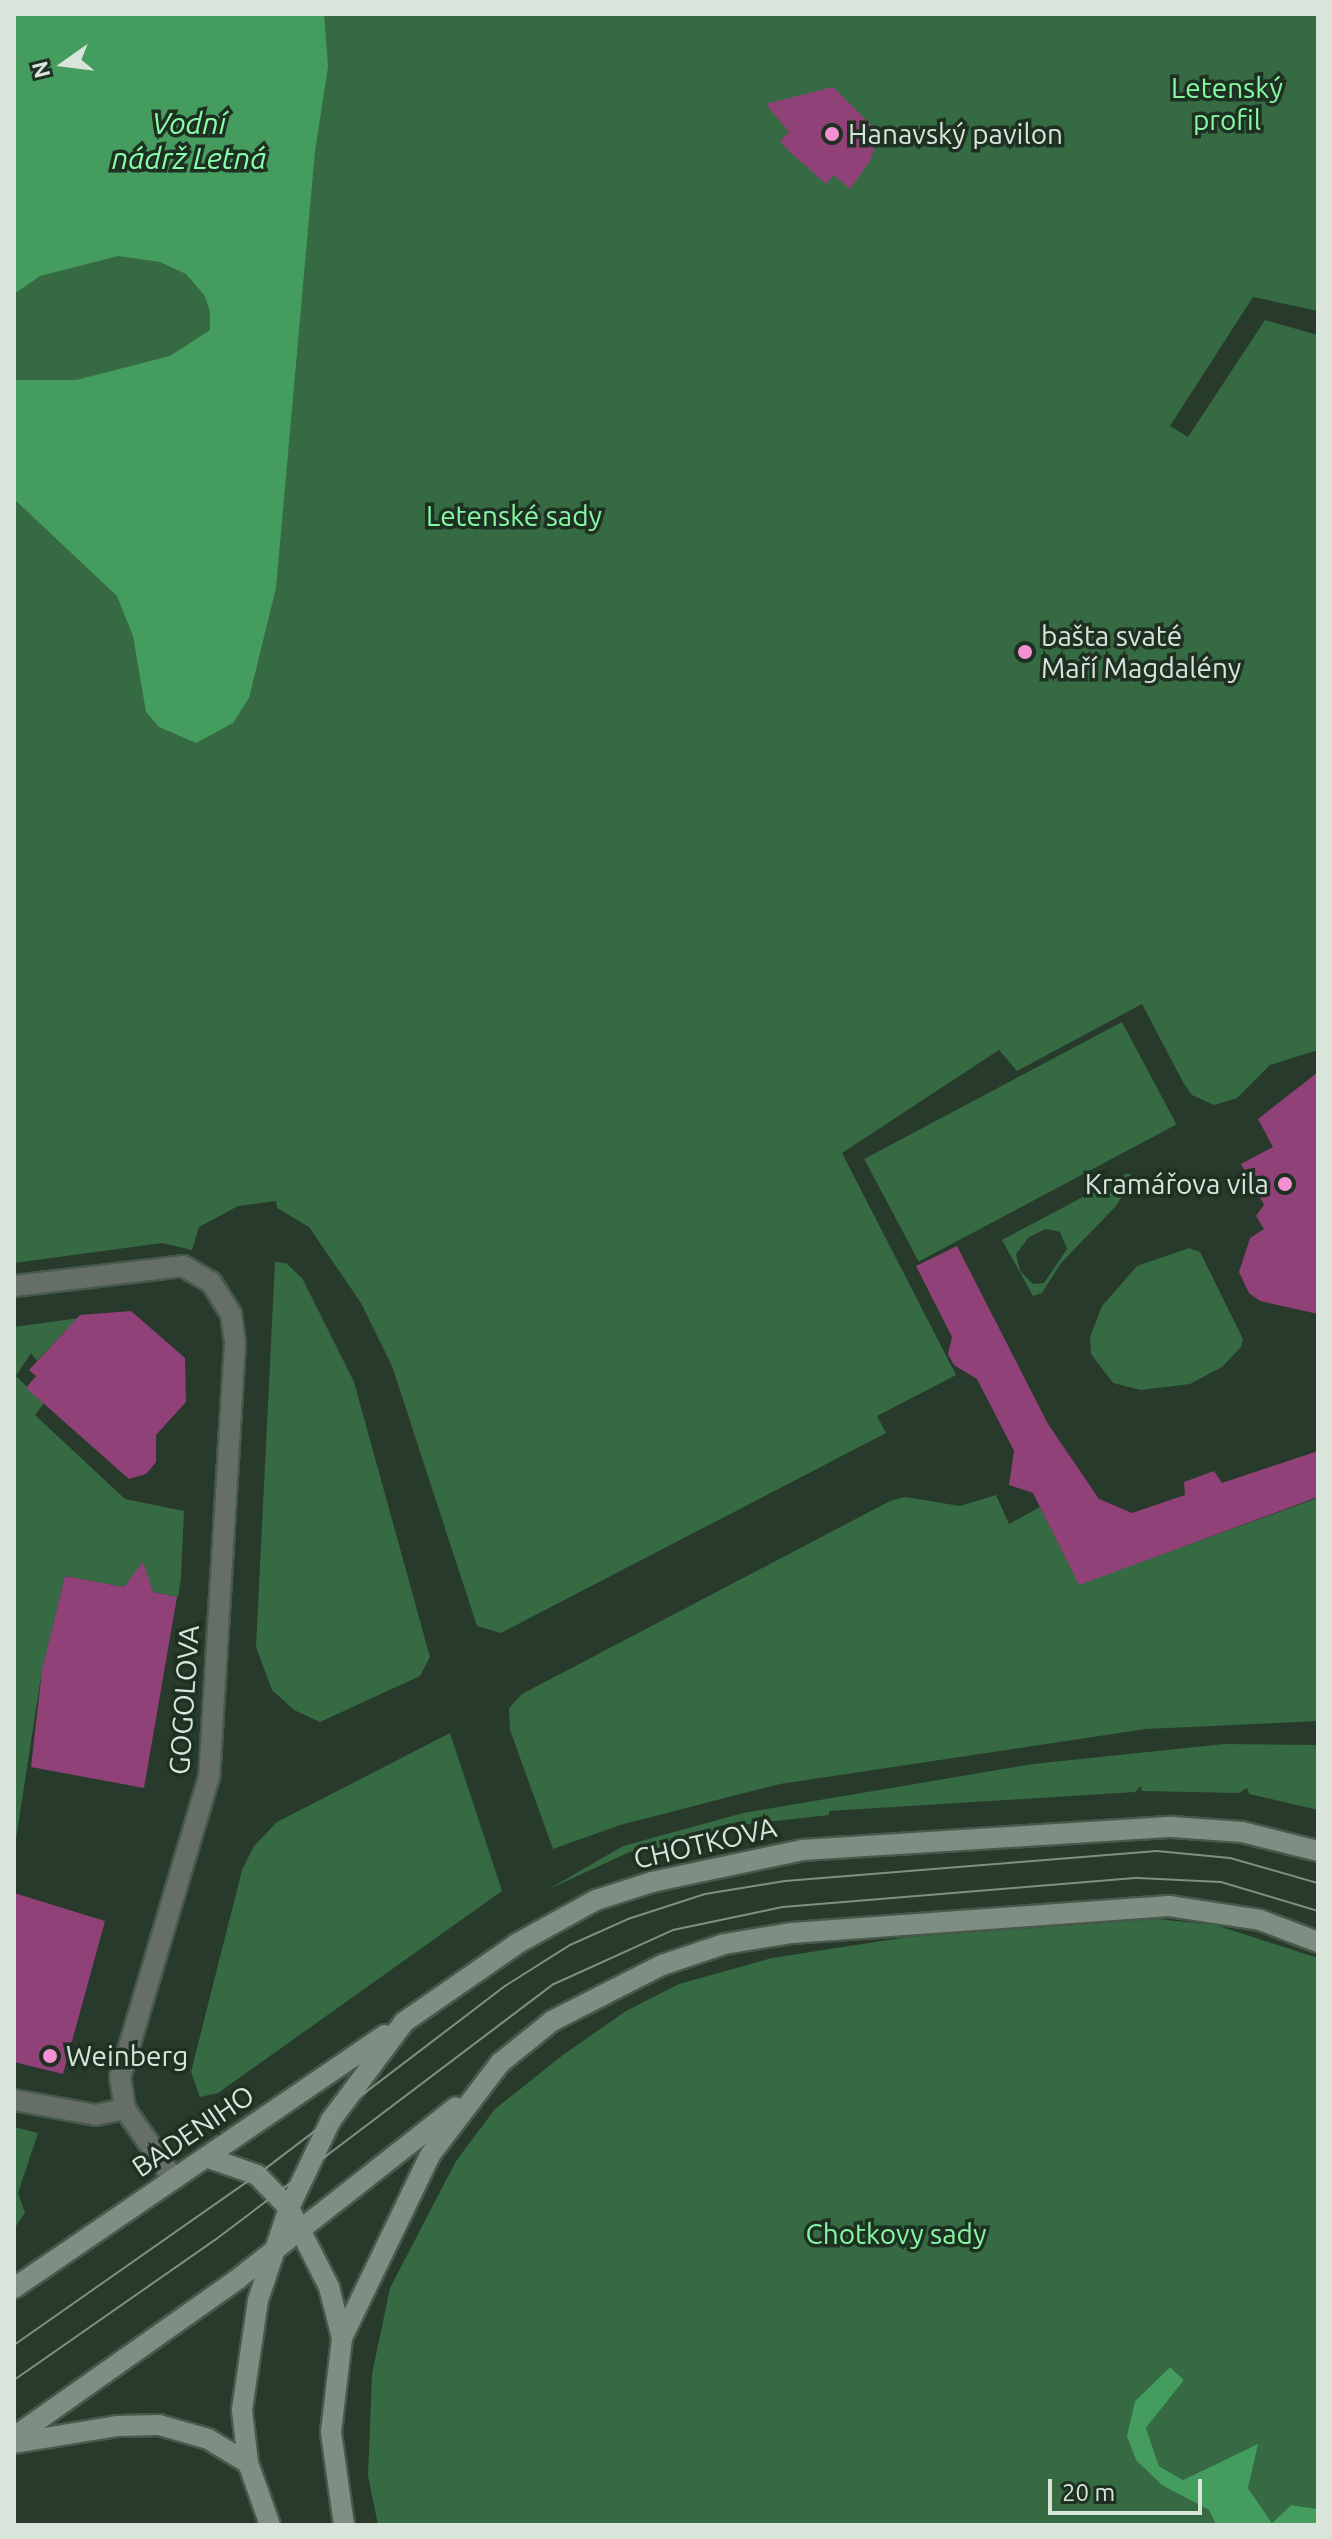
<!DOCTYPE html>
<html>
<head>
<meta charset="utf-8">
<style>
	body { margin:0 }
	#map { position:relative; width:1332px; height:2539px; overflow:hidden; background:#273a2b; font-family:Ubuntu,sans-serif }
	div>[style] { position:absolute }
	.green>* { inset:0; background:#356a43; transform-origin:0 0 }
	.water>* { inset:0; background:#449c5e }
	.building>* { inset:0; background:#904177 }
	.roads { filter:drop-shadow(2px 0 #47594b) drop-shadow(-2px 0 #47594b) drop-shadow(0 2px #47594b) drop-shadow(0 -2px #47594b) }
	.street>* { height:20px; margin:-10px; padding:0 10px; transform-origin:10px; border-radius:10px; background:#656e67 }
	.secondary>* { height:20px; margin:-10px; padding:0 10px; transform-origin:10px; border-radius:10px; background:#7f8e82 }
	.tram>* { height:2px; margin:-1px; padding:0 1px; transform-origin:1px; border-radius:1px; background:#7f8f82 }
	.dots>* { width:22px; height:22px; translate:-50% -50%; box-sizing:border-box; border:4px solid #1d3021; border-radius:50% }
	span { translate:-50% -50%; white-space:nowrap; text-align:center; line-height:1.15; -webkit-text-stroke:7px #1d3021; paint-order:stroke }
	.park-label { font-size:28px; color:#86f7a3 }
	.poi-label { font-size:28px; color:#d9e5db }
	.left { translate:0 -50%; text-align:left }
	.right { translate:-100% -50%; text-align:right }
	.street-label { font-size:28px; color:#d9e5db }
	.water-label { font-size:30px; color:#8bfda8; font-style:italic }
	.frame { position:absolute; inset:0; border:16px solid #d9e5db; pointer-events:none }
	.north { position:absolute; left:24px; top:24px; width:80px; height:80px; -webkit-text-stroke:6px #1d3021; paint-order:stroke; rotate:256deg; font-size:22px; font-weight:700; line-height:32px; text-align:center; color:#d9e5db }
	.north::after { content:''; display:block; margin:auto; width:28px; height:36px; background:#d9e5db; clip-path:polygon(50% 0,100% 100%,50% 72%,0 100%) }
	.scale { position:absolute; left:1048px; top:2479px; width:154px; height:36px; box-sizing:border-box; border:4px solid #d9e5db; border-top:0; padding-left:10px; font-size:24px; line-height:28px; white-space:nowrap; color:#d9e5db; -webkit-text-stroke:6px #1d3021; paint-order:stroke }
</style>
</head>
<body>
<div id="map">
	<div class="green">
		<div style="clip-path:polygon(14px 14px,1318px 14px,1318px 311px,1253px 297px,1170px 426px,1188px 437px,1265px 320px,1318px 335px,1318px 1050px,1270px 1065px,1237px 1098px,1214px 1105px,1192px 1095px,1184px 1084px,1142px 1004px,1017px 1071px,999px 1050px,842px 1153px,956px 1375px,877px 1416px,886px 1433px,501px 1633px,477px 1626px,392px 1366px,361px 1303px,309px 1227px,277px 1208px,276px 1201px,238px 1206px,199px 1227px,192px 1250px,162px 1243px,14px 1263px)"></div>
		<div style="left:1122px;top:1022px;width:116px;height:292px;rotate:62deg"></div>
		<div style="clip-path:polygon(evenodd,1128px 1173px,1133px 1177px,1117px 1205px,1061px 1263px,1042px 1293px,1033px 1296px,1002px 1240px,1128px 1173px,1046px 1229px,1060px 1232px,1067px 1249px,1044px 1283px,1033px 1284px,1020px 1271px,1016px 1254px,1029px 1237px,1046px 1229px)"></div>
		<div style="clip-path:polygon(1189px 1248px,1200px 1252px,1243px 1339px,1241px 1347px,1222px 1367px,1190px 1384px,1141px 1390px,1113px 1383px,1091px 1354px,1090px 1337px,1102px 1306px,1137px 1266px)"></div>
		<div style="clip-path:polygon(275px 1262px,286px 1263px,302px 1278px,354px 1382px,430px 1657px,420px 1676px,320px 1722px,294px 1710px,272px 1690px,256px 1647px)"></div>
		<div style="clip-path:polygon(93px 1316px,74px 1339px,65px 1331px,37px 1361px,31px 1353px,16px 1376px,44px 1403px,35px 1415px,125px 1499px,184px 1511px,181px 1578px,178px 1597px,153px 1592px,133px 1576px,124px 1587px,65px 1576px,42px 1670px,14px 1852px,14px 1327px)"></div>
		<div style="clip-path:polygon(996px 1495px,1009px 1524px,1040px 1507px,1079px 1584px,1318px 1498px,1318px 1721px,1146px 1729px,780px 1784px,620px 1825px,553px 1849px,510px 1730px,509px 1708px,522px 1694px,890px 1501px,905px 1497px,960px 1506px)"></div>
		<div style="clip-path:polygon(450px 1733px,502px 1891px,218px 2093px,200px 2097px,191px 2072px,242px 1870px,254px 1846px,277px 1822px)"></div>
		<div style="clip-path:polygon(1224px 1744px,1318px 1745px,1318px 1810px,1249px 1794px,1247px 1788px,1239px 1793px,1142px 1791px,1141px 1786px,1135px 1792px,829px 1811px,829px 1815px,723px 1827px,634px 1856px,632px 1851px,549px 1889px,623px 1846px,743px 1813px,1033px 1764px)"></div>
		<div style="clip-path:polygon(1157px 1919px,1215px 1925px,1318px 1958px,1318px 2509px,1291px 2505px,1272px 2523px,1248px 2488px,1257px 2445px,1183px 2480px,1159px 2466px,1146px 2428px,1184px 2380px,1170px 2367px,1135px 2401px,1158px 2481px,1210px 2510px,1216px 2525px,378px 2525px,368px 2476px,372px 2374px,390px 2288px,456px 2161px,495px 2109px,563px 2055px,626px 2011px,679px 1984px,772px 1958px,908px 1937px)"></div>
		<div style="clip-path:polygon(14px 2127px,38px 2133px,18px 2193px,25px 2213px,14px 2229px)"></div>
	</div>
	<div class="water">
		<div style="clip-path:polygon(14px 14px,324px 14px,328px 67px,315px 151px,276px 588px,249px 698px,233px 723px,196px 743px,159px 727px,146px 712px,133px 636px,117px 596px,14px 499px,14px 380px,76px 380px,170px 356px,210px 330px,210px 312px,205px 296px,186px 274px,160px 262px,118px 256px,40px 276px,14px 294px)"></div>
		<div style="clip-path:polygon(1170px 2367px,1184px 2380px,1146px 2428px,1159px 2466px,1183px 2480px,1258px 2444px,1248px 2488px,1272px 2523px,1291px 2505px,1318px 2509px,1318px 2525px,1216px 2525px,1209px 2510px,1162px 2485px,1136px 2460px,1127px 2436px,1135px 2401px)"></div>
	</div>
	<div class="building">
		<div style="clip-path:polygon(833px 87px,879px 133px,870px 161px,850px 189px,834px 175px,826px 184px,789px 151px,780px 141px,789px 132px,766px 104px)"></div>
		<div style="clip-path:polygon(1318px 1072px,1318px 1314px,1260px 1301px,1249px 1293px,1239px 1272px,1250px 1238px,1264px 1229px,1256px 1216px,1264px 1205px,1241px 1164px,1273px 1147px,1258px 1119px)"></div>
		<div style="clip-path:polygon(957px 1246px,1048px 1424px,1099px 1499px,1132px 1513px,1185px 1495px,1184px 1482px,1214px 1471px,1222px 1483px,1318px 1451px,1318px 1497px,1079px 1585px,1033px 1493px,1009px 1485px,1014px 1451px,977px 1379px,954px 1365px,948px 1354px,952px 1337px,916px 1266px)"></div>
		<div style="clip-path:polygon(131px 1311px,185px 1358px,186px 1402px,156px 1435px,156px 1462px,146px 1474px,129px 1479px,26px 1388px,36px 1376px,29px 1370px,80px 1315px)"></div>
		<div style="clip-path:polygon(143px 1562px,153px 1592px,177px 1597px,144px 1788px,31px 1767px,42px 1670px,65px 1576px,124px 1587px)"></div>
		<div style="clip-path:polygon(14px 1893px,105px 1921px,63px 2074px,14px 2062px)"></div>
	</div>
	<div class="roads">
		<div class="street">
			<div style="left:14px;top:1286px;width:170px;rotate:-6.7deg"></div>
			<div style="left:183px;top:1266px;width:32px;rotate:30deg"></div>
			<div style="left:211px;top:1282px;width:38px;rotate:58deg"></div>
			<div style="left:231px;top:1314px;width:29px;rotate:82deg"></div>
			<div style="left:235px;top:1343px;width:435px;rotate:93.4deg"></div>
			<div style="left:209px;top:1777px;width:313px;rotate:106.5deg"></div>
			<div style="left:120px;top:2077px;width:32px;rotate:81deg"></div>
			<div style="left:125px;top:2109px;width:84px;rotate:55.2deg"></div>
			<div style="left:14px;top:2100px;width:83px;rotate:10.4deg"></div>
			<div style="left:96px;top:2115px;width:30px;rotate:-12deg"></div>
		</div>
		<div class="secondary">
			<div style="left:206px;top:2157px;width:54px;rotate:19.4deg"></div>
			<div style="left:257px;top:2175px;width:46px;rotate:45.9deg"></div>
			<div style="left:289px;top:2208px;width:89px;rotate:63.1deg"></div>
			<div style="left:329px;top:2287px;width:53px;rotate:75.7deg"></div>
			<div style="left:14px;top:2288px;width:449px;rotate:-34.3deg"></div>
			<div style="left:14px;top:2437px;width:276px;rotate:-35.2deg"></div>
			<div style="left:239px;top:2278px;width:276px;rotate:-38.2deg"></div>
			<div style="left:14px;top:2443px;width:104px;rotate:-9.4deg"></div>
			<div style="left:117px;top:2426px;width:42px;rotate:-1.4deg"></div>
			<div style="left:159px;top:2425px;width:51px;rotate:15.9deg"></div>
			<div style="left:208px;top:2439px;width:47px;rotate:31deg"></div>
			<div style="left:270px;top:2525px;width:66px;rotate:-109.5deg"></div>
			<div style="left:248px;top:2463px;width:53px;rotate:-96.5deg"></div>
			<div style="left:242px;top:2410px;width:111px;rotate:-81.7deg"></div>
			<div style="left:258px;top:2300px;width:97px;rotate:-71.4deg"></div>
			<div style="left:289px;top:2208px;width:98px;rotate:-64.5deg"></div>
			<div style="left:331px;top:2120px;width:122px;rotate:-53.3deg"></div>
			<div style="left:404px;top:2022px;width:139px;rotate:-34.7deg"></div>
			<div style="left:518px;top:1943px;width:89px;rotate:-28.9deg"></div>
			<div style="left:596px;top:1900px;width:59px;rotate:-17.8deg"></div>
			<div style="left:652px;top:1882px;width:153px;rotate:-12deg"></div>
			<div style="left:802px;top:1850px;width:371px;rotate:-3.6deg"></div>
			<div style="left:1172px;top:1827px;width:70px;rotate:4.1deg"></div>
			<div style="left:1242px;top:1832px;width:78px;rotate:14deg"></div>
			<div style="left:344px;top:2525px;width:94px;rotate:-98deg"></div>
			<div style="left:331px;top:2432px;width:95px;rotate:-83.3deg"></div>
			<div style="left:342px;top:2338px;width:203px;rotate:-64.3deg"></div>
			<div style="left:430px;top:2155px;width:116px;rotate:-52.7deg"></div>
			<div style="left:500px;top:2063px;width:67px;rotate:-38.9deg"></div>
			<div style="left:552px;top:2021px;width:123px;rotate:-27deg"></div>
			<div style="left:662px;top:1965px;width:65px;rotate:-18.7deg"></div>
			<div style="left:724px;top:1944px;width:69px;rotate:-9.2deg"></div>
			<div style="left:792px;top:1933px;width:378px;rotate:-4.1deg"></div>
			<div style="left:1169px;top:1906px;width:92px;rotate:8.7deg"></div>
			<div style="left:1260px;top:1920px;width:62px;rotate:20.8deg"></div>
		</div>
	</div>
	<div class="tram">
		<div style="left:14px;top:2345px;width:297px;rotate:-35deg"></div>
		<div style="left:257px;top:2175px;width:312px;rotate:-37.3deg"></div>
		<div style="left:505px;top:1986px;width:77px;rotate:-32.2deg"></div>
		<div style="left:570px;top:1945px;width:64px;rotate:-24.1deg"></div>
		<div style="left:628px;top:1919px;width:81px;rotate:-18deg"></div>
		<div style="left:705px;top:1894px;width:81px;rotate:-9.2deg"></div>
		<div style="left:785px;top:1881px;width:373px;rotate:-4.6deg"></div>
		<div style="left:1157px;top:1851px;width:73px;rotate:5.5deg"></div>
		<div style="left:1230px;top:1858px;width:91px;rotate:15.9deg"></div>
		<div style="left:14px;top:2380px;width:245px;rotate:-34.9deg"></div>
		<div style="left:215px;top:2240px;width:425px;rotate:-37.1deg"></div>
		<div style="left:554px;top:1984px;width:131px;rotate:-24.4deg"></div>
		<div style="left:673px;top:1930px;width:112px;rotate:-11.8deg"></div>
		<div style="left:783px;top:1907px;width:356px;rotate:-4.7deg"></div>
		<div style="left:1138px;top:1878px;width:83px;rotate:2.8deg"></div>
		<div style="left:1221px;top:1882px;width:101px;rotate:16.6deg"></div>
	</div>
	<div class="dots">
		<div style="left:832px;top:134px;background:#f591d2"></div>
		<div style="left:1025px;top:652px;background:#f591d2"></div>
		<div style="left:1285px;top:1184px;background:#f591d2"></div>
		<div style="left:50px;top:2056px;background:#f591d2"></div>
	</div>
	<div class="park-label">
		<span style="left:1227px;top:104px">Letenský<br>profil</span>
		<span style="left:514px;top:516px">Letenské sady</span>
		<span style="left:896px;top:2234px">Chotkovy sady</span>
	</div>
	<div class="poi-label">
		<span class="left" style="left:848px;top:134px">Hanavský pavilon</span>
		<span class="left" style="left:1041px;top:652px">bašta svaté<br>Maří Magdalény</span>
		<span class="right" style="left:1269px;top:1184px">Kramářova vila</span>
		<span class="left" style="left:66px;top:2056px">Weinberg</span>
	</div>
	<div class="street-label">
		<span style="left:184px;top:1700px;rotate:-86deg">GOGOLOVA</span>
		<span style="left:705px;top:1843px;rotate:-13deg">CHOTKOVA</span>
		<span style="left:193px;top:2131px;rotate:-34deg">BADENIHO</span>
	</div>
	<div class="water-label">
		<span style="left:189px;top:140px">Vodní<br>nádrž Letná</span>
	</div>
	<div class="frame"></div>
	<div class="north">N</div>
	<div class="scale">20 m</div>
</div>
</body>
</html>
